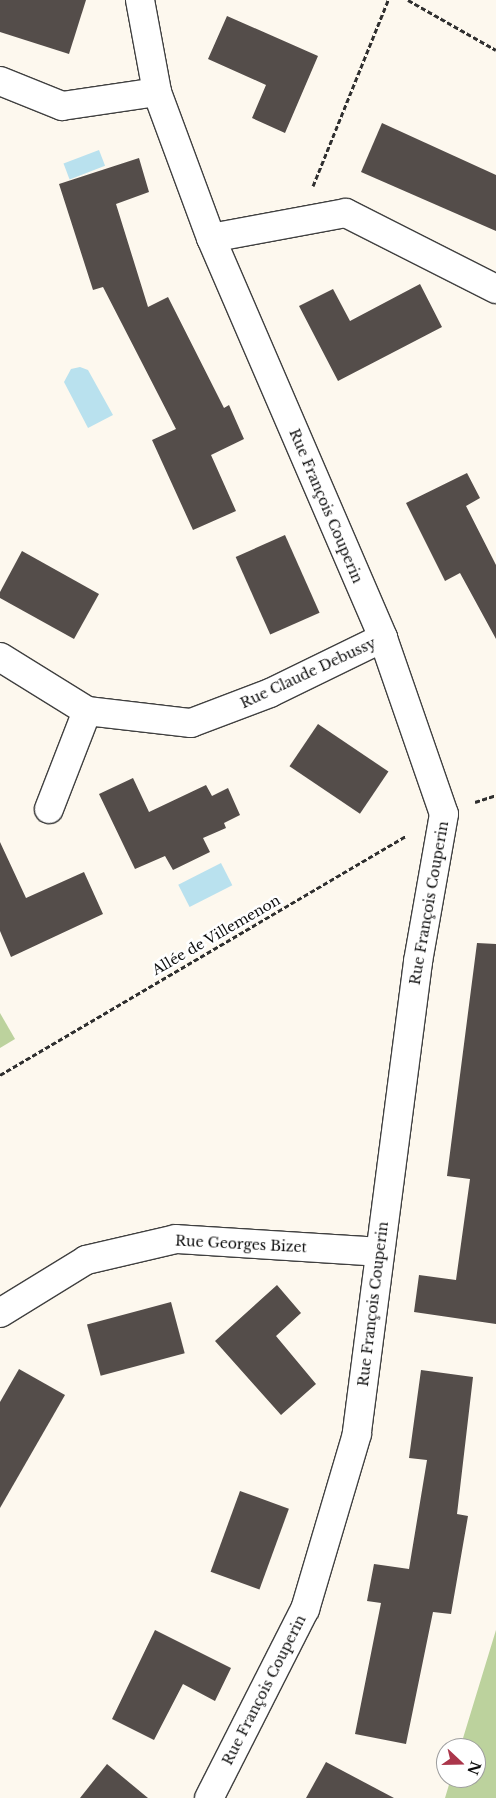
<!DOCTYPE html>
<html>
<head>
<meta charset="utf-8">
<style>
	body { margin:0 }
	#map { position:relative; width:496px; height:1798px; overflow:hidden; background:#fdf8ee; font-family:"Libre Baskerville",serif }
	div>[style] { position:absolute }
	.forest>* { inset:0; background:#bcd29d }
	.water>* { inset:0; background:#b9e1ee; transform-origin:0 0 }
	.building>* { inset:0; background:#544d4a; transform-origin:0 0 }
	.path>* { height:3px; margin-top:-1.5px; transform-origin:0; background:repeating-linear-gradient(90deg,#2f2f2f 0 5px,transparent 0 7.5px) }
	.roads { filter:drop-shadow(1px 0 #404040) drop-shadow(-1px 0 #404040) drop-shadow(0 1px #404040) drop-shadow(0 -1px #404040) }
	.minor>* { height:28px; margin:-14px; padding:0 14px; transform-origin:14px; border-radius:14px; background:#fff }
	span { translate:-50% -50%; white-space:nowrap; text-align:center; line-height:1.15; -webkit-text-stroke:5px #fff; paint-order:stroke }
	.street-label { font-size:14px; color:#0d0d0d }
	.north { position:absolute; left:436px; top:1738px; width:50px; height:50px; box-sizing:border-box; background:#fff; border:1px solid #9e9e9e; border-radius:50%; rotate:111deg; font-size:14px; font-weight:700; line-height:20px; text-align:center; color:#0d0d0d }
	.north::after { content:''; display:block; margin:auto; width:18px; height:22px; background:#ab364b; clip-path:polygon(50% 0,100% 100%,50% 72%,0 100%) }
</style>
</head>
<body>
<div id="map">
	<div class="forest">
		<div style="clip-path:polygon(0 1013px,15px 1039px,0 1048px)"></div>
		<div style="clip-path:polygon(496px 1630px,496px 1798px,445px 1798px,451px 1778px,476px 1778px,476px 1748px,460px 1748px)"></div>
	</div>
	<div class="water">
		<div style="left:99px;top:150px;width:17px;height:38px;rotate:69deg"></div>
		<div style="clip-path:polygon(80px 367px,88px 370px,113px 415px,88px 428px,64px 382px,71px 369px)"></div>
		<div style="left:221px;top:863px;width:25px;height:48px;rotate:63deg"></div>
	</div>
	<div class="building">
		<div style="clip-path:polygon(0 0,86px 0,69px 54px,0 32px)"></div>
		<div style="clip-path:polygon(227px 16px,318px 56px,285px 133px,252px 118px,266px 85px,208px 59px)"></div>
		<div style="clip-path:polygon(382px 123px,496px 175px,496px 231px,361px 172px)"></div>
		<div style="clip-path:polygon(139px 158px,149px 192px,116px 204px,148px 307px,168px 297px,224px 408px,229px 405px,244px 439px,211px 455px,236px 511px,193px 530px,152px 440px,176px 429px,103px 287px,93px 290px,59px 184px)"></div>
		<div style="clip-path:polygon(420px 284px,442px 327px,338px 381px,299px 306px,333px 289px,350px 321px)"></div>
		<div style="clip-path:polygon(467px 473px,480px 498px,466px 506px,496px 565px,496px 639px,460px 573px,445px 581px,406px 503px)"></div>
		<div style="left:285px;top:535px;width:85px;height:54px;rotate:66deg"></div>
		<div style="clip-path:polygon(22px 551px,99px 594px,74px 639px,0 598px,0 592px)"></div>
		<div style="left:318px;top:724px;width:85px;height:51px;rotate:34deg"></div>
		<div style="clip-path:polygon(133px 778px,149px 812px,206px 785px,212px 796px,228px 788px,240px 815px,224px 823px,226px 828px,203px 838px,210px 852px,173px 870px,165px 856px,135px 869px,99px 794px)"></div>
		<div style="clip-path:polygon(0 842px,26px 898px,84px 872px,103px 914px,11px 957px,0 931px)"></div>
		<div style="clip-path:polygon(477px 943px,496px 944px,496px 1324px,414px 1312px,419px 1275px,456px 1280px,470px 1179px,447px 1176px)"></div>
		<div style="clip-path:polygon(277px 1285px,301px 1313px,276px 1336px,316px 1384px,281px 1415px,215px 1341px)"></div>
		<div style="left:171px;top:1302px;width:53px;height:87px;rotate:75deg"></div>
		<div style="clip-path:polygon(19px 1369px,65px 1395px,0 1508px,0 1402px)"></div>
		<div style="clip-path:polygon(421px 1370px,473px 1377px,457px 1514px,468px 1516px,451px 1614px,433px 1612px,406px 1744px,355px 1734px,381px 1603px,367px 1601px,374px 1564px,409px 1569px,427px 1460px,409px 1458px)"></div>
		<div style="left:240px;top:1491px;width:52px;height:86px;rotate:20deg"></div>
		<div style="clip-path:polygon(155px 1630px,231px 1668px,215px 1701px,183px 1684px,154px 1740px,112px 1719px)"></div>
		<div style="clip-path:polygon(326px 1762px,394px 1798px,306px 1798px)"></div>
		<div style="clip-path:polygon(107px 1764px,148px 1798px,80px 1798px)"></div>
	</div>
	<div class="path">
		<div style="left:408px;top:0;width:101px;rotate:29.6deg"></div>
		<div style="left:313px;top:186px;width:201px;rotate:-68deg"></div>
		<div style="left:475px;top:802px;width:22px;rotate:-18deg"></div>
		<div style="left:0;top:1075px;width:472px;rotate:-30.5deg"></div>
	</div>
	<div class="roads">
		<div class="minor">
			<div style="left:140px;top:0;width:94px;rotate:79.5deg"></div>
			<div style="left:157px;top:92px;width:156px;rotate:69.7deg"></div>
			<div style="left:211px;top:238px;width:435px;rotate:66.7deg"></div>
			<div style="left:383px;top:638px;width:186px;rotate:70.9deg"></div>
			<div style="left:444px;top:814px;width:150px;rotate:100deg"></div>
			<div style="left:418px;top:962px;width:476px;rotate:97.4deg"></div>
			<div style="left:357px;top:1434px;width:183px;rotate:106.5deg"></div>
			<div style="left:305px;top:1609px;width:212px;rotate:116.9deg"></div>
			<div style="left:0;top:81px;width:67px;rotate:22deg"></div>
			<div style="left:62px;top:106px;width:96px;rotate:-8.4deg"></div>
			<div style="left:211px;top:238px;width:137px;rotate:-10.5deg"></div>
			<div style="left:346px;top:213px;width:168px;rotate:26.9deg"></div>
			<div style="left:0;top:657px;width:102px;rotate:31.8deg"></div>
			<div style="left:87px;top:711px;width:105px;rotate:6.6deg"></div>
			<div style="left:191px;top:723px;width:85px;rotate:-20.8deg"></div>
			<div style="left:270px;top:693px;width:126px;rotate:-26deg"></div>
			<div style="left:49px;top:809px;width:105px;rotate:-68.8deg"></div>
			<div style="left:0;top:1313px;width:101px;rotate:-31.6deg"></div>
			<div style="left:86px;top:1260px;width:92px;rotate:-13.1deg"></div>
			<div style="left:176px;top:1239px;width:204px;rotate:3.6deg"></div>
		</div>
	</div>
	<div class="street-label">
		<span style="left:326px;top:506px;rotate:67deg">Rue François Couperin</span>
		<span style="left:308px;top:673px;rotate:-25deg">Rue Claude Debussy</span>
		<span style="left:429px;top:903px;rotate:-80deg">Rue François Couperin</span>
		<span style="left:216px;top:935px;rotate:-30deg">Allée de Villemenon</span>
		<span style="left:241px;top:1244px;rotate:3deg">Rue Georges Bizet</span>
		<span style="left:373px;top:1304px;rotate:-83deg">Rue François Couperin</span>
		<span style="left:264px;top:1690px;rotate:-63deg">Rue François Couperin</span>
	</div>
	<div class="north">N</div>
</div>
</body>
</html>
